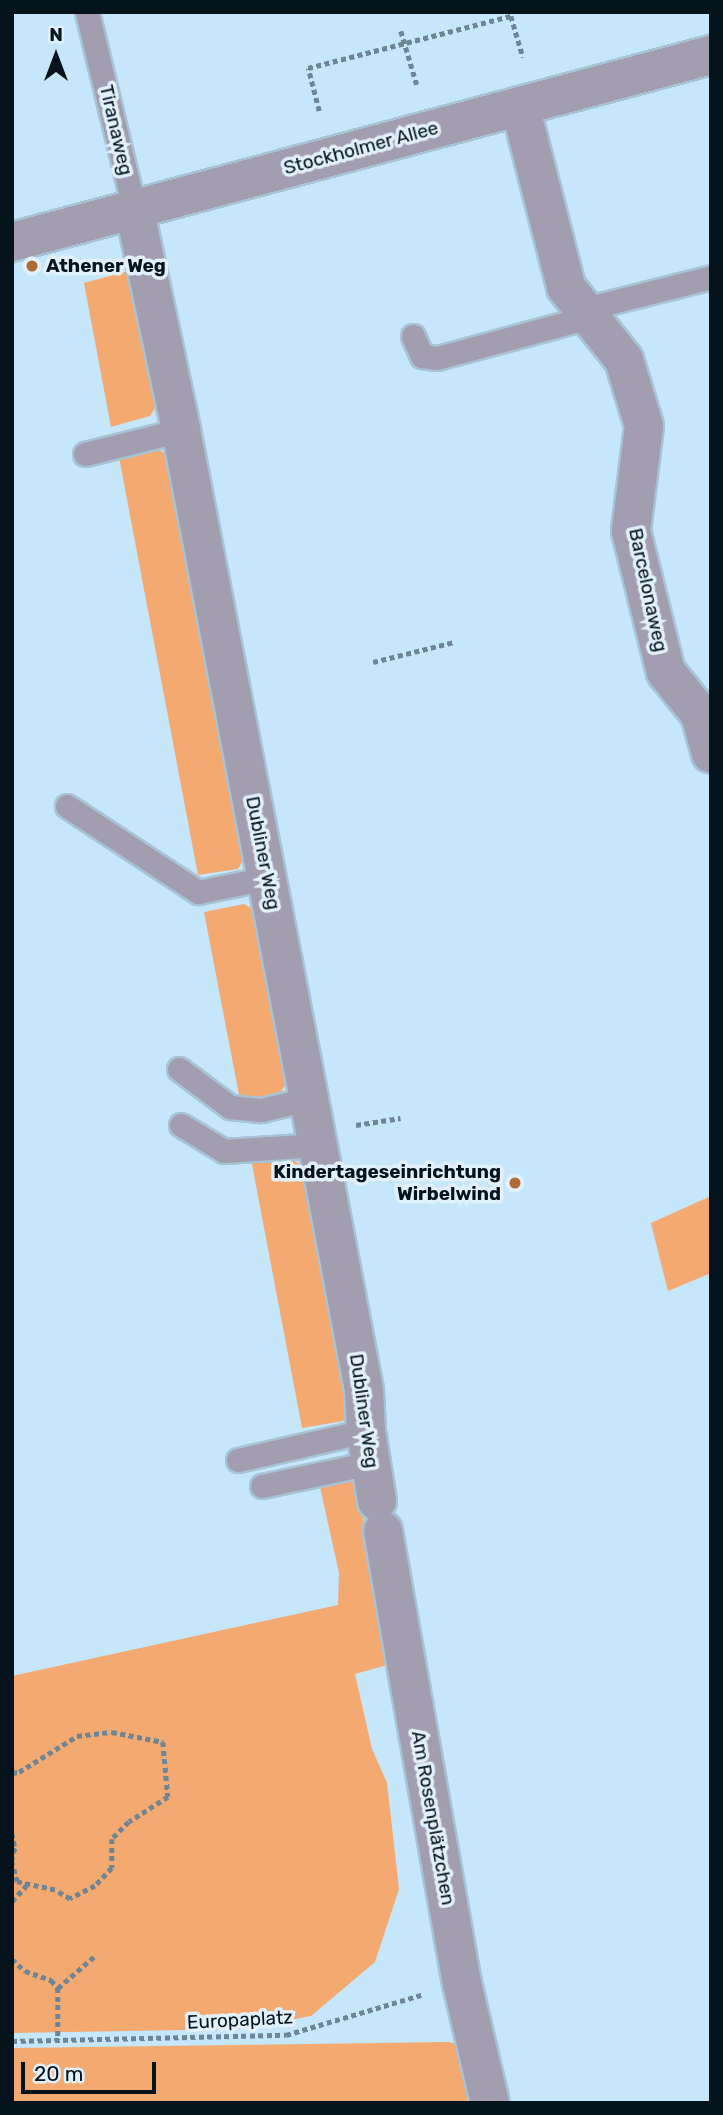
<!DOCTYPE html>
<html>
<head>
<meta charset="utf-8">
<style>
	body { margin:0 }
	#map { position:relative; width:723px; height:2115px; overflow:hidden; background:#c6e6fb; font-family:Rubik,sans-serif }
	div>[style] { position:absolute }
	.green>* { inset:0; background:#f4a970 }
	.path>* { height:4.5px; margin-top:-2.25px; transform-origin:0; background:repeating-linear-gradient(90deg,#6d8594 0 5px,transparent 0 8.5px) }
	.roads { filter:drop-shadow(2px 0 #a7c4d7) drop-shadow(-2px 0 #a7c4d7) drop-shadow(0 2px #a7c4d7) drop-shadow(0 -2px #a7c4d7) }
	.lane>* { height:23px; margin:-11.5px; padding:0 11.5px; transform-origin:11.5px; border-radius:11.5px; background:#a29eaf }
	.street>* { height:38px; margin:-19px; padding:0 19px; transform-origin:19px; border-radius:19px; background:#a29eaf }
	.dots>* { width:19px; height:19px; translate:-50% -50%; box-sizing:border-box; border:4px solid #e1f0fb; border-radius:50% }
	span { translate:-50% -50%; white-space:nowrap; text-align:center; line-height:1.15; -webkit-text-stroke:7px #e1f0fb; paint-order:stroke }
	.street-label { font-size:19px; color:#05131c }
	.poi-label { font-size:19px; color:#05131c; font-weight:700 }
	.left { translate:0 -50%; text-align:left }
	.right { translate:-100% -50%; text-align:right }
	.frame { position:absolute; inset:0; border:14px solid #05131c; pointer-events:none }
	.north { position:absolute; left:21px; top:21px; width:70px; height:70px; -webkit-text-stroke:5px #e1f0fb; paint-order:stroke; rotate:0deg; font-size:19px; font-weight:700; line-height:28px; text-align:center; color:#05131c }
	.north::after { content:''; display:block; margin:auto; width:24px; height:32px; background:#05131c; clip-path:polygon(50% 0,100% 100%,50% 72%,0 100%) }
	.scale { position:absolute; left:21px; top:2062px; width:135px; height:32px; box-sizing:border-box; border:4px solid #05131c; border-top:0; padding-left:9px; font-size:21px; line-height:24px; white-space:nowrap; color:#05131c; -webkit-text-stroke:5px #e1f0fb; paint-order:stroke }
</style>
</head>
<body>
<div id="map">
	<div class="green">
		<div style="clip-path:polygon(132px 270px,157px 405px,150px 416px,111px 427px,84px 283px)"></div>
		<div style="clip-path:polygon(157px 448px,169px 457px,245px 856px,238px 869px,198px 875px,119px 457px)"></div>
		<div style="clip-path:polygon(244px 904px,257px 911px,288px 1081px,280px 1093px,250px 1099px,239px 1095px,204px 912px)"></div>
		<div style="clip-path:polygon(289px 1157px,302px 1166px,350px 1410px,343px 1421px,302px 1428px,251px 1159px)"></div>
		<div style="clip-path:polygon(711px 1196px,711px 1273px,668px 1291px,651px 1223px)"></div>
		<div style="clip-path:polygon(356px 1480px,391px 1664px,355px 1674px,372px 1749px,387px 1783px,399px 1889px,375px 1962px,311px 2016px,243px 2029px,12px 2033px,12px 1676px,338px 1605px,339px 1573px,320px 1487px)"></div>
		<div style="clip-path:polygon(448px 2042px,468px 2046px,478px 2103px,12px 2103px,12px 2048px)"></div>
	</div>
	<div class="path">
		<div style="left:401px;top:31px;width:56px;rotate:73.5deg"></div>
		<div style="left:319px;top:111px;width:44px;rotate:-104.3deg"></div>
		<div style="left:308px;top:68px;width:210px;rotate:-14.4deg"></div>
		<div style="left:511px;top:16px;width:43px;rotate:73.7deg"></div>
		<div style="left:373px;top:662px;width:83px;rotate:-13.9deg"></div>
		<div style="left:356px;top:1125px;width:45px;rotate:-9deg"></div>
		<div style="left:12px;top:1773px;width:7px;rotate:-8deg"></div>
		<div style="left:19px;top:1772px;width:68px;rotate:-31.8deg"></div>
		<div style="left:77px;top:1736px;width:35px;rotate:-7deg"></div>
		<div style="left:112px;top:1732px;width:52px;rotate:11.1deg"></div>
		<div style="left:163px;top:1742px;width:55px;rotate:84.8deg"></div>
		<div style="left:168px;top:1797px;width:46px;rotate:147.3deg"></div>
		<div style="left:129px;top:1822px;width:24px;rotate:135deg"></div>
		<div style="left:112px;top:1839px;width:29px;rotate:90deg"></div>
		<div style="left:112px;top:1868px;width:25px;rotate:133deg"></div>
		<div style="left:95px;top:1886px;width:28px;rotate:153deg"></div>
		<div style="left:70px;top:1899px;width:17px;rotate:-149deg"></div>
		<div style="left:55px;top:1890px;width:39px;rotate:-168deg"></div>
		<div style="left:17px;top:1882px;width:20px;rotate:-105deg"></div>
		<div style="left:12px;top:1833px;width:15px;rotate:79deg"></div>
		<div style="left:15px;top:1848px;width:12px;rotate:104deg"></div>
		<div style="left:12px;top:1901px;width:21px;rotate:-47deg"></div>
		<div style="left:12px;top:1959px;width:18px;rotate:43deg"></div>
		<div style="left:25px;top:1971px;width:28px;rotate:19deg"></div>
		<div style="left:51px;top:1980px;width:11px;rotate:49deg"></div>
		<div style="left:58px;top:1988px;width:52px;rotate:90deg"></div>
		<div style="left:58px;top:1988px;width:50px;rotate:-41deg"></div>
		<div style="left:12px;top:2041px;width:274px;rotate:-1.3deg"></div>
		<div style="left:286px;top:2035px;width:141px;rotate:-16.5deg"></div>
	</div>
	<div class="roads">
		<div class="lane">
			<div style="left:87px;top:12px;width:202px;rotate:76.5deg"></div>
			<div style="left:584px;top:309px;width:131px;rotate:-14.1deg"></div>
			<div style="left:413px;top:336px;width:22px;rotate:66deg"></div>
			<div style="left:422px;top:356px;width:15px;rotate:8deg"></div>
			<div style="left:437px;top:358px;width:157px;rotate:-15.1deg"></div>
			<div style="left:85px;top:454px;width:99px;rotate:-14deg"></div>
			<div style="left:67px;top:806px;width:157px;rotate:33.3deg"></div>
			<div style="left:198px;top:892px;width:71px;rotate:-11.3deg"></div>
			<div style="left:179px;top:1069px;width:64px;rotate:36.7deg"></div>
			<div style="left:230px;top:1107px;width:31px;rotate:6deg"></div>
			<div style="left:261px;top:1110px;width:49px;rotate:-12.9deg"></div>
			<div style="left:181px;top:1125px;width:50px;rotate:31.2deg"></div>
			<div style="left:224px;top:1151px;width:94px;rotate:-3.7deg"></div>
			<div style="left:238px;top:1460px;width:131px;rotate:-12.8deg"></div>
			<div style="left:262px;top:1486px;width:111px;rotate:-11.9deg"></div>
		</div>
		<div class="street">
			<div style="left:520px;top:106px;width:187px;rotate:75.7deg"></div>
			<div style="left:566px;top:287px;width:93px;rotate:51.5deg"></div>
			<div style="left:624px;top:360px;width:69px;rotate:73.1deg"></div>
			<div style="left:644px;top:426px;width:106px;rotate:97.1deg"></div>
			<div style="left:631px;top:531px;width:145px;rotate:76.1deg"></div>
			<div style="left:666px;top:672px;width:54px;rotate:51deg"></div>
			<div style="left:700px;top:714px;width:41px;rotate:74.6deg"></div>
			<div style="left:134px;top:208px;width:227px;rotate:78deg"></div>
			<div style="left:181px;top:430px;width:681px;rotate:79.17deg"></div>
			<div style="left:309px;top:1099px;width:297px;rotate:79.3deg"></div>
			<div style="left:364px;top:1391px;width:40px;rotate:87.1deg"></div>
			<div style="left:366px;top:1431px;width:71px;rotate:81.1deg"></div>
			<div style="left:12px;top:242px;width:724px;rotate:-14.98deg"></div>
			<div style="left:383px;top:1531px;width:459px;rotate:80.1deg"></div>
			<div style="left:462px;top:1983px;width:123px;rotate:76.9deg"></div>
		</div>
	</div>
	<div class="dots">
		<div style="left:32px;top:266px;background:#ad6b36"></div>
		<div style="left:515px;top:1183px;background:#ad6b36"></div>
	</div>
	<div class="street-label">
		<span style="left:116px;top:130px;rotate:77deg">Tiranaweg</span>
		<span style="left:361px;top:148px;rotate:-15deg">Stockholmer Allee</span>
		<span style="left:648px;top:590px;rotate:78deg">Barcelonaweg</span>
		<span style="left:263px;top:853px;rotate:79deg">Dubliner Weg</span>
		<span style="left:364px;top:1411px;rotate:82deg">Dubliner Weg</span>
		<span style="left:433px;top:1818px;rotate:80deg">Am Rosenplätzchen</span>
		<span style="left:240px;top:2020px;rotate:-3deg">Europaplatz</span>
	</div>
	<div class="poi-label">
		<span class="left" style="left:46px;top:266px">Athener Weg</span>
		<span class="right" style="left:501px;top:1183px">Kindertageseinrichtung<br>Wirbelwind</span>
	</div>
	<div class="frame"></div>
	<div class="north">N</div>
	<div class="scale">20 m</div>
</div>
</body>
</html>
